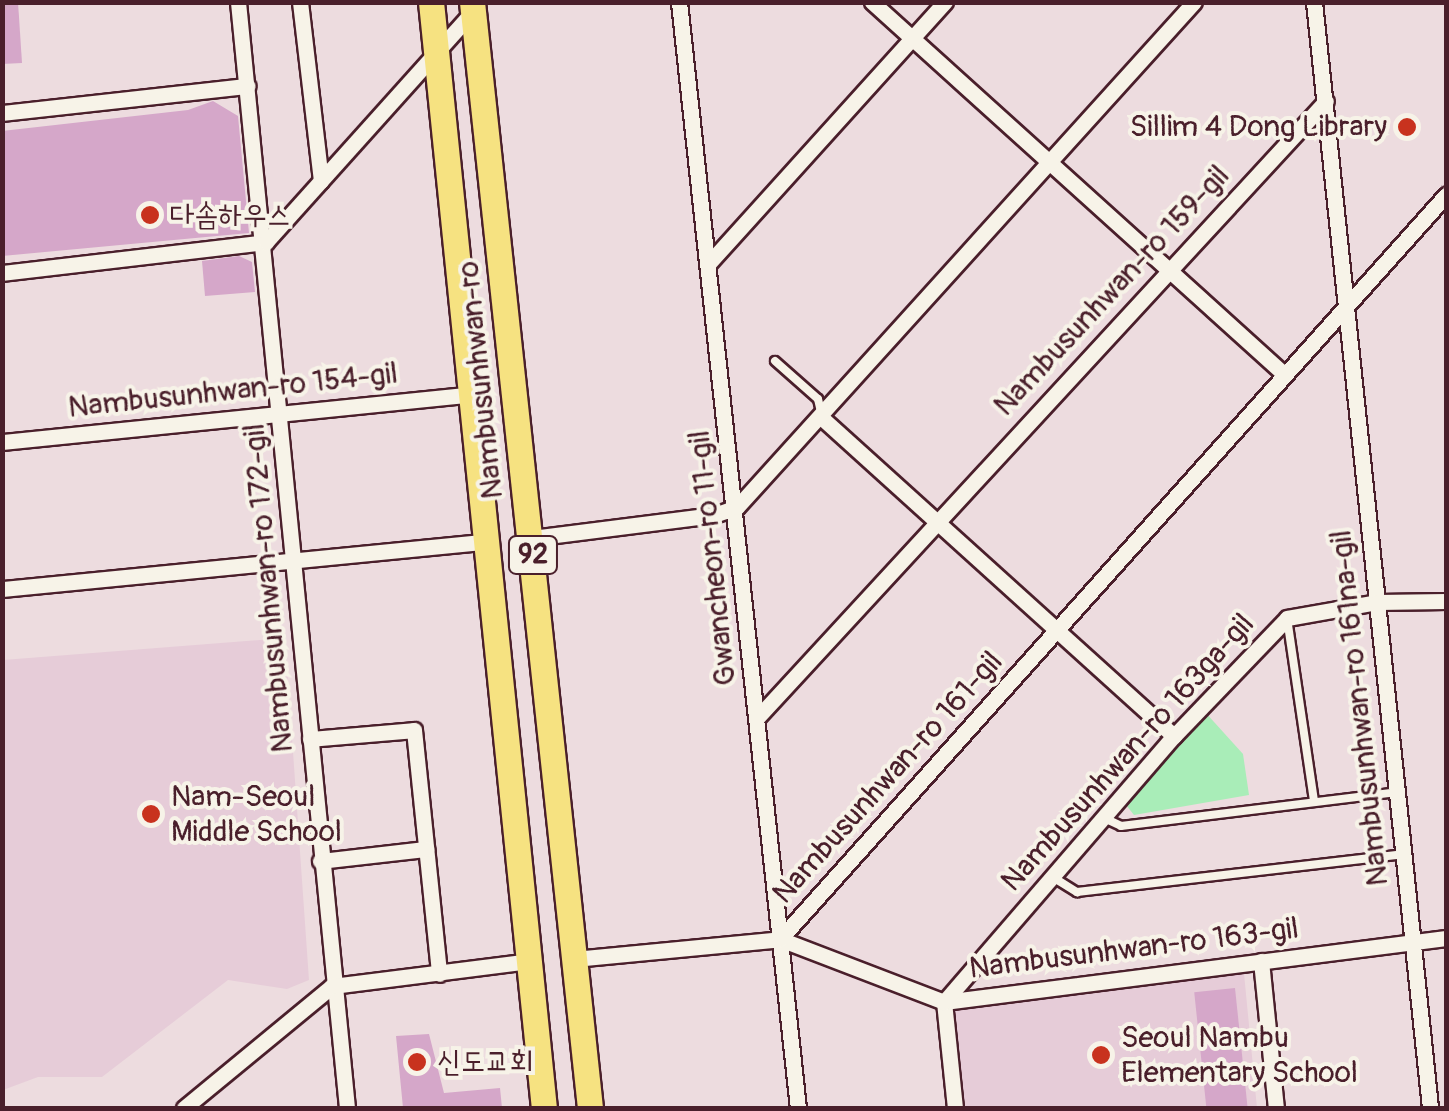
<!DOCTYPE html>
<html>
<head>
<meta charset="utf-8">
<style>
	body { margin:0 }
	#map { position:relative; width:1449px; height:1111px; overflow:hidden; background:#eddcdf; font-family:Pangolin,"Poor Story",sans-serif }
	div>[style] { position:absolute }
	.built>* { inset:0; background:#e6ccd8 }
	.green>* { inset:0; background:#a9edb8 }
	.building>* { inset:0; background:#d5a7c9; transform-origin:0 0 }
	.roads { filter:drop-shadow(2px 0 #4a1f2b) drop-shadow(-2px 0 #4a1f2b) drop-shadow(0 2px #4a1f2b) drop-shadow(0 -2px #4a1f2b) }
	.lane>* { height:8px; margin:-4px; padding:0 4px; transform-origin:4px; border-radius:4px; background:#f7f3e8 }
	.street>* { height:15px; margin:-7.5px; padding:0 7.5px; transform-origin:7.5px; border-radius:7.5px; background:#f7f3e8 }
	.primary>* { height:25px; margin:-12.5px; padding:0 12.5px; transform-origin:12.5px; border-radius:12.5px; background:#f6e281 }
	.dots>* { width:28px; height:28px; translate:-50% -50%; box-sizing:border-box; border:5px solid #f7f3e8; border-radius:50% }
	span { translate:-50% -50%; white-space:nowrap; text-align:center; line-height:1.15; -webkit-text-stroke:8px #f7f3e8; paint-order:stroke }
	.shield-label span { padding:2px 8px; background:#f7f3e8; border:2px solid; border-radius:8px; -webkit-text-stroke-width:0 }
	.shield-label { font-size:28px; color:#4a1f2b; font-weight:700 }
	.poi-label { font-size:30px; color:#4a1f2b }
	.right { translate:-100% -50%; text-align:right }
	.left { translate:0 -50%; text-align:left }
	.street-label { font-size:30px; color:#4a1f2b }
	.frame { position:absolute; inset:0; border:5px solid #4a1f2b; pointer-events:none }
</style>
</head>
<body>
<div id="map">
	<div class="built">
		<div style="clip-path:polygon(272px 639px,286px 652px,309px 980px,287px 989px,228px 980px,102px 1077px,38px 1077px,3px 1090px,3px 660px)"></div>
		<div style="clip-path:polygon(1243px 963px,1257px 1108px,955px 1108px,944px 1002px)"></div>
	</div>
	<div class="green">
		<div style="clip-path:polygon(1205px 712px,1243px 754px,1249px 795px,1134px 815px,1126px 805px)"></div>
	</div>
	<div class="building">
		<div style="clip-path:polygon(2px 2px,18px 2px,22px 63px,2px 64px)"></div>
		<div style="clip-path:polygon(213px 101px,238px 116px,249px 233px,2px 256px,2px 131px,188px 110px)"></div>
		<div style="clip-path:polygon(239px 256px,252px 262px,255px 292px,205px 296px,202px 261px)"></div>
		<div style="left:1235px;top:988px;width:121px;height:41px;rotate:84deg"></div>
		<div style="clip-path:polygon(429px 1034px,444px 1093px,500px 1088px,502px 1108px,403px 1108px,396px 1036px)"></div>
	</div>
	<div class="roads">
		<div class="lane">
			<div style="left:775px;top:361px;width:57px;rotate:41.5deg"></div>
			<div style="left:818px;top:399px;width:13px;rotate:77deg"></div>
			<div style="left:1287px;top:618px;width:185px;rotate:81.6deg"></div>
			<div style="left:1102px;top:817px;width:21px;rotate:25deg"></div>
			<div style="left:1121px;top:826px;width:278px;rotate:-7deg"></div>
			<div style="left:1051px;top:876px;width:31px;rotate:32deg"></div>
			<div style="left:1077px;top:892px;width:328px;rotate:-6.6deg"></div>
		</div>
		<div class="street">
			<div style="left:238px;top:2px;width:1111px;rotate:84.37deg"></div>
			<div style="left:300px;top:2px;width:180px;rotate:83.3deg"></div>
			<div style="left:679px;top:2px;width:1112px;rotate:83.86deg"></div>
			<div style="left:872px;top:2px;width:555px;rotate:42.08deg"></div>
			<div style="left:1314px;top:2px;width:1112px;rotate:84.01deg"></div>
			<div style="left:2px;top:113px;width:247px;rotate:-6.3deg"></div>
			<div style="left:709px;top:263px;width:352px;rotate:-47.9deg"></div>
			<div style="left:2px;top:273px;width:266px;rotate:-6.7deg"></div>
			<div style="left:266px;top:242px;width:313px;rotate:-48.1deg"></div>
			<div style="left:822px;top:418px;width:474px;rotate:42.1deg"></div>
			<div style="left:2px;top:442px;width:468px;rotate:-5.8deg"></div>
			<div style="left:532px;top:538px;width:183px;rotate:-7.2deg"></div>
			<div style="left:714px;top:515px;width:24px;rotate:-19deg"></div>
			<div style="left:737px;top:507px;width:681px;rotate:-47.86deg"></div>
			<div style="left:2px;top:589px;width:485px;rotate:-5.6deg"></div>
			<div style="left:757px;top:718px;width:839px;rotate:-47.32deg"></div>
			<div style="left:310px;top:739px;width:104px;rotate:-4.9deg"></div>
			<div style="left:414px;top:730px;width:245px;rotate:84.1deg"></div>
			<div style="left:320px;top:861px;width:107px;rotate:-6.5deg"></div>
			<div style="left:780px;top:939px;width:176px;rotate:21deg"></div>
			<div style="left:944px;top:1002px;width:506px;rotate:-7.27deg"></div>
			<div style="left:574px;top:959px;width:207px;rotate:-5.5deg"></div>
			<div style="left:780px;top:939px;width:999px;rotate:-48.17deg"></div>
			<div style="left:1261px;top:961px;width:148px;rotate:84.2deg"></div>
			<div style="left:184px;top:1108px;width:192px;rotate:-39.5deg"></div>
			<div style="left:332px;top:986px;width:199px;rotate:-7.2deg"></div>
			<div style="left:955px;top:1108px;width:107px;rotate:-95.9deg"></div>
			<div style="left:944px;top:1002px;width:352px;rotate:-49.2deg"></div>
			<div style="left:1174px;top:736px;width:163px;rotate:-46.2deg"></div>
			<div style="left:1287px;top:618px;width:91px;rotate:-10.1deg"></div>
			<div style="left:1377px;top:602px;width:69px;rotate:-0.8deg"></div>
		</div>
		<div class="primary">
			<div style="left:431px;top:2px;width:1112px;rotate:84.17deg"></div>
			<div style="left:472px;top:2px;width:1112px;rotate:83.91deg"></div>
		</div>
	</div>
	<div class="dots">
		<div style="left:1407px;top:127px;background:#c8321e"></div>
		<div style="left:150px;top:215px;background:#c8321e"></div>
		<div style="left:151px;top:814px;background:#c8321e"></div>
		<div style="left:1101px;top:1055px;background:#c8321e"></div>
		<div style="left:417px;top:1062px;background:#c8321e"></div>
	</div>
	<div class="shield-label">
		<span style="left:533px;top:555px">92</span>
	</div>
	<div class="poi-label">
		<span class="right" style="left:1387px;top:127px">Sillim 4 Dong Library</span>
		<span class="left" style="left:170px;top:215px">다솜하우스</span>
		<span class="left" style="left:171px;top:814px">Nam-Seoul<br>Middle School</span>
		<span class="left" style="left:1121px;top:1055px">Seoul Nambu<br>Elementary School</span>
		<span class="left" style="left:437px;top:1062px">신도교회</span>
	</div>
	<div class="street-label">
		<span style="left:1112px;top:291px;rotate:-47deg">Nambusunhwan-ro 159-gil</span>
		<span style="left:481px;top:380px;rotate:-96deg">Nambusunhwan-ro</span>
		<span style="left:233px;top:391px;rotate:-6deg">Nambusunhwan-ro 154-gil</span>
		<span style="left:713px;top:558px;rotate:-96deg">Gwancheon-ro 11-gil</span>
		<span style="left:269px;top:588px;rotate:-95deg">Nambusunhwan-ro 172-gil</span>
		<span style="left:1360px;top:708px;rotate:-96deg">Nambusunhwan-ro 161na-gil</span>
		<span style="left:1128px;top:753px;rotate:-48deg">Nambusunhwan-ro 163ga-gil</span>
		<span style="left:888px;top:778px;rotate:-48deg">Nambusunhwan-ro 161-gil</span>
		<span style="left:1134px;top:949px;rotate:-7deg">Nambusunhwan-ro 163-gil</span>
	</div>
	<div class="frame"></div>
</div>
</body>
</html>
